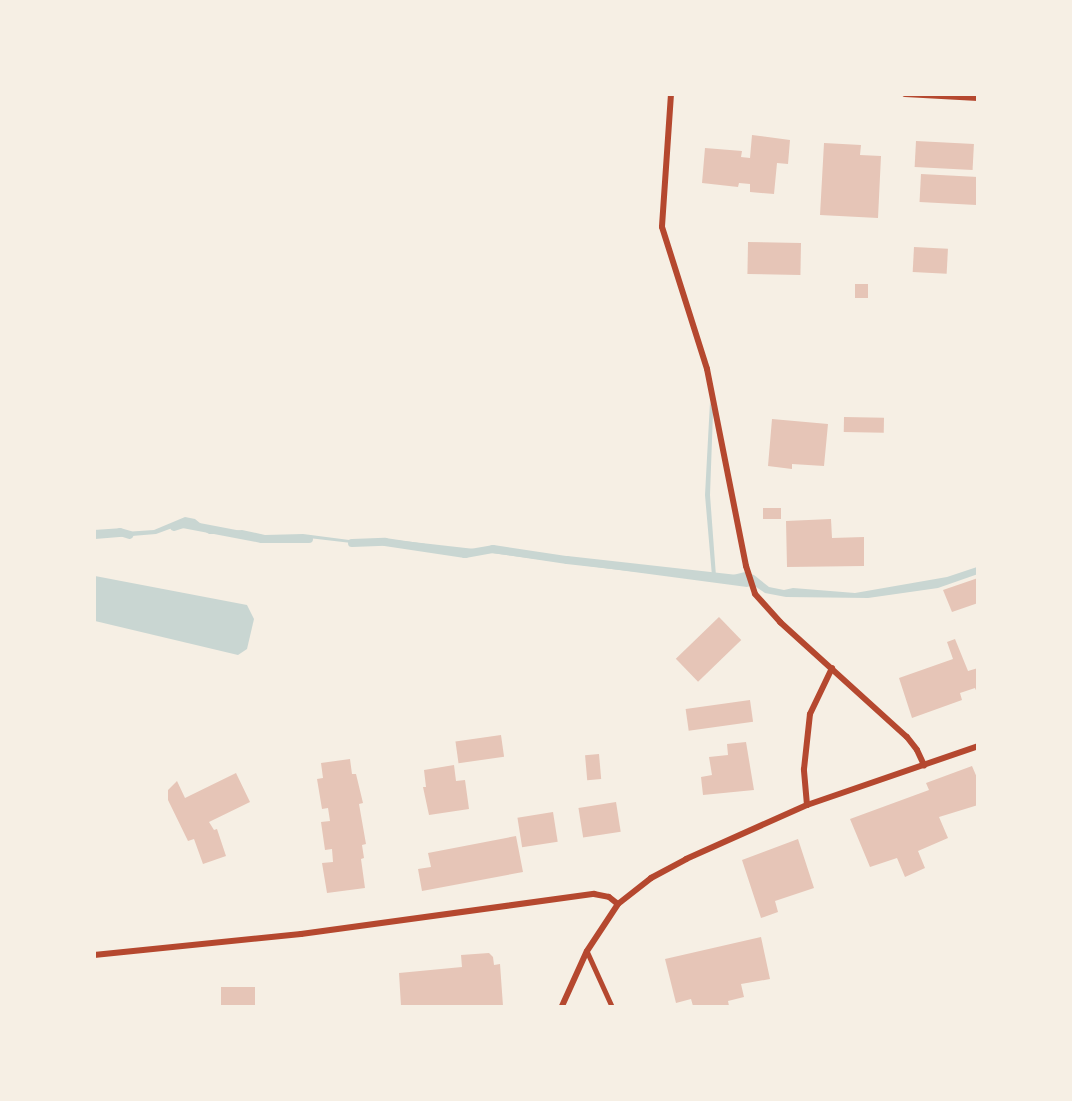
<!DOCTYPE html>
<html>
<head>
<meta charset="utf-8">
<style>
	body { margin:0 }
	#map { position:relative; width:1072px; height:1101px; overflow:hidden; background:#f6efe4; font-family:"Roboto Serif",serif }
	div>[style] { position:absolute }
	.water>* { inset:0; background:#c9d6d2 }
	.stream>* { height:8px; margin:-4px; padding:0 4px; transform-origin:4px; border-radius:4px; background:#c9d6d2 }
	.building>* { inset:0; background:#e6c5b7; transform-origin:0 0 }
	.service>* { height:4.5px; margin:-2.25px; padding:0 2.25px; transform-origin:2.25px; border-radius:2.25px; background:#b5482f }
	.minor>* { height:6px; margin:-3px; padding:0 3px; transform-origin:3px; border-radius:3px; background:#b5482f }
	span { translate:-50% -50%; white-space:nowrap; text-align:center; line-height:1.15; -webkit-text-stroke:6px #f6efe4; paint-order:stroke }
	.frame { position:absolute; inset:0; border:96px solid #f6efe4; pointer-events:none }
</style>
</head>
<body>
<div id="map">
	<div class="water">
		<div style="clip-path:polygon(710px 402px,713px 412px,710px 495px,716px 576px,729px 576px,745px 572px,754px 575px,769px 587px,784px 590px,793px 588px,855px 593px,947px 577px,977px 567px,978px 574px,938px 588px,868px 598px,786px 597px,765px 593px,753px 585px,747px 587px,491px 553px,465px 554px,385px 542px,360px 544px,300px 537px,262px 539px,241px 534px,209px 534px,193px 524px,186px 523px,156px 534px,95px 539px,95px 534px,154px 530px,185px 517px,195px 519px,206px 528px,219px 532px,242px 530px,265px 535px,303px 534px,357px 541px,386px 539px,712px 576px,705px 495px)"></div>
		<div style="clip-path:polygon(95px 576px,247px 605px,254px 619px,247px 649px,238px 655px,95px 621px)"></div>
	</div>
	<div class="stream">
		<div style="left:174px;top:527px;width:9px;rotate:-18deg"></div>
		<div style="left:183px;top:524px;width:80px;rotate:10.8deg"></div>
		<div style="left:262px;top:539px;width:47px"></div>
		<div style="left:94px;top:534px;width:26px;rotate:-4deg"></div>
		<div style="left:120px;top:532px;width:10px;rotate:17deg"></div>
		<div style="left:352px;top:543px;width:33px;rotate:-2deg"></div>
		<div style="left:385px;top:542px;width:81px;rotate:8.5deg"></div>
		<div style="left:465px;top:554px;width:28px;rotate:-10deg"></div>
		<div style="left:493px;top:549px;width:75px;rotate:8.5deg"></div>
		<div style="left:567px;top:560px;width:171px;rotate:6.4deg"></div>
	</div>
	<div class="building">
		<div style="clip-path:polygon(752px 135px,790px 140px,788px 164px,777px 163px,774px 194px,750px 192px,750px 184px,739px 183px,738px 187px,702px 183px,705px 148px,742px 151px,741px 157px,750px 158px)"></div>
		<div style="left:916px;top:141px;width:58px;height:26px;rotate:3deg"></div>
		<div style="clip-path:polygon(824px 143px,861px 145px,860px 155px,881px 156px,878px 218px,820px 215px)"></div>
		<div style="left:921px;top:174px;width:57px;height:28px;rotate:3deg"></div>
		<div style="left:748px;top:242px;width:53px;height:32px;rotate:1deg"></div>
		<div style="left:914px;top:247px;width:34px;height:25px;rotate:3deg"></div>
		<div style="left:855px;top:284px;width:13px;height:14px"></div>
		<div style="left:844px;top:417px;width:40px;height:15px;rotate:1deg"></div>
		<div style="clip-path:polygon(772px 419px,828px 424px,824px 466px,792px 464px,792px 469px,768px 466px)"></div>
		<div style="left:781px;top:508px;width:11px;height:18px;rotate:90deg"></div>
		<div style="clip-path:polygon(831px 519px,832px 538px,864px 537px,864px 566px,787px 567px,786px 521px)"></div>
		<div style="clip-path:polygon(978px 578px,978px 603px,952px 612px,943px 590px)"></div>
		<div style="left:719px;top:617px;width:32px;height:60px;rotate:46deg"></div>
		<div style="clip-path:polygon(955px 639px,968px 671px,978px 668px,978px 695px,975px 688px,960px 693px,962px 700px,912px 718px,899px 678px,953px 659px,947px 642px)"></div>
		<div style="left:750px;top:700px;width:22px;height:65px;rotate:82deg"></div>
		<div style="left:501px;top:735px;width:22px;height:46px;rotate:82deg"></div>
		<div style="clip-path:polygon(746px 742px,754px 790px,703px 795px,701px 777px,712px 775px,709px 757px,728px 755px,727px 744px)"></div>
		<div style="left:599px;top:754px;width:25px;height:14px;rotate:85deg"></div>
		<div style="clip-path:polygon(350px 759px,352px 774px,356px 774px,363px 803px,359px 804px,366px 844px,362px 845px,364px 858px,361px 859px,365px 888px,327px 893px,322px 863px,333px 862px,332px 849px,325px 850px,321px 822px,330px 821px,328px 808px,322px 809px,317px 779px,323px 778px,321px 763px)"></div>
		<div style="clip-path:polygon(454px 765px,456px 781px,465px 780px,469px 809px,429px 815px,423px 787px,426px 787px,424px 770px)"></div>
		<div style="clip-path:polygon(972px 766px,978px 780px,978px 805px,939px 817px,948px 838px,918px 851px,925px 868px,905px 877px,897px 858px,870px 867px,850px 819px,929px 790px,926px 783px)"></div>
		<div style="clip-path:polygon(236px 773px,250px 802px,209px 822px,214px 830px,217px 829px,226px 856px,203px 864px,194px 839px,188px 841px,168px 800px,168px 790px,177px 781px,185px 798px)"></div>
		<div style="left:616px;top:802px;width:30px;height:38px;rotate:81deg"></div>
		<div style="left:553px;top:812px;width:30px;height:36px;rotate:81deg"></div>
		<div style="clip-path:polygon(516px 836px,523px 872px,422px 891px,418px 869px,431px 867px,428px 853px)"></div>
		<div style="clip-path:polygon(798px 839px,814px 888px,775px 901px,778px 912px,761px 918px,742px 860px)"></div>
		<div style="clip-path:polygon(761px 937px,770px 979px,741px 984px,744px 997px,728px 1001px,729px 1006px,693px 1006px,691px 999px,676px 1003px,665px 959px)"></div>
		<div style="clip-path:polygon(489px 953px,493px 957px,494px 965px,500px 964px,503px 1006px,401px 1006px,399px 973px,462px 967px,461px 955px)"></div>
		<div style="left:221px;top:987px;width:34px;height:19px"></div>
	</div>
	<div class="service">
		<div style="left:587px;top:951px;width:60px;rotate:65.6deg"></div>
	</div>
	<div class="minor">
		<div style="left:671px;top:94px;width:133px;rotate:93.9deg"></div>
		<div style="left:662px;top:227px;width:149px;rotate:72.4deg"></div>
		<div style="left:707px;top:369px;width:201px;rotate:78.8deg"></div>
		<div style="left:746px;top:566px;width:29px;rotate:72deg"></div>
		<div style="left:755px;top:594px;width:38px;rotate:48deg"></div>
		<div style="left:780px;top:622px;width:171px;rotate:42.2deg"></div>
		<div style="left:907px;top:737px;width:16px;rotate:52deg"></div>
		<div style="left:917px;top:750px;width:17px;rotate:65deg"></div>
		<div style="left:905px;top:94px;width:73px;rotate:3.1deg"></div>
		<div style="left:807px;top:805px;width:36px;rotate:-95deg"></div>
		<div style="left:804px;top:769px;width:55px;rotate:-83.8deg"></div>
		<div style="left:810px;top:714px;width:51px;rotate:-64.4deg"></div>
		<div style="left:94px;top:955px;width:208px;rotate:-5.8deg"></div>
		<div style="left:301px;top:934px;width:296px;rotate:-7.8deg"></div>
		<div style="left:594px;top:894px;width:15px;rotate:11deg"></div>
		<div style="left:609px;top:897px;width:11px;rotate:38deg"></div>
		<div style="left:562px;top:1006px;width:60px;rotate:-65.6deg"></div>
		<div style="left:587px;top:951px;width:56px;rotate:-56.6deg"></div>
		<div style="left:618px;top:904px;width:42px;rotate:-38.2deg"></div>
		<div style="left:651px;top:878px;width:40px;rotate:-28deg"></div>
		<div style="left:686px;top:859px;width:133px;rotate:-24.1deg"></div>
		<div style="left:807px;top:805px;width:181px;rotate:-19deg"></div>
	</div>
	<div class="frame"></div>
</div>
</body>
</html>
